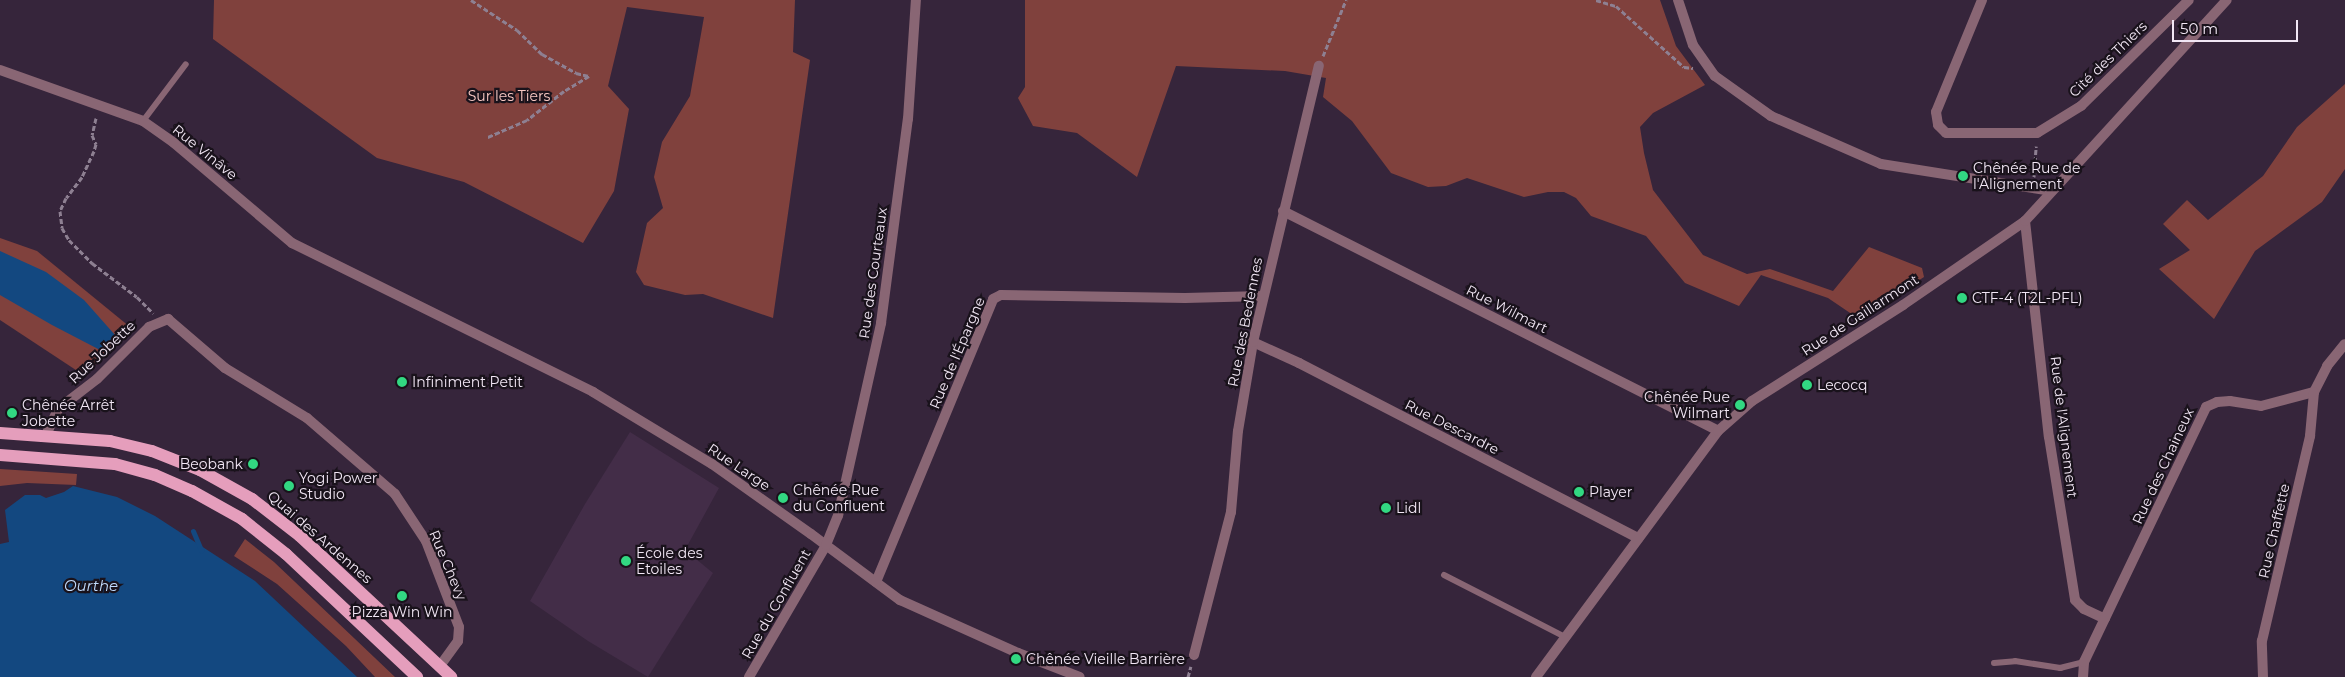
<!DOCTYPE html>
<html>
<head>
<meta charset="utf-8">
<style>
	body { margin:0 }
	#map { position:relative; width:2345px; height:677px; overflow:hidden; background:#36253b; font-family:Montserrat,sans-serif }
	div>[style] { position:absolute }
	.built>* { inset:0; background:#432d48 }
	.green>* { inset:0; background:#80413d }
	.water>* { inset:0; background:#134880 }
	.stream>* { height:5px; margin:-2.5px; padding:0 2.5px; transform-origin:2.5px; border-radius:2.5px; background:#134880 }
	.path>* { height:3px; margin-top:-1.5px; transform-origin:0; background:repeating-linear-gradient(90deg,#8e8092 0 5px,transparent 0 7.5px) }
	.service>* { height:6px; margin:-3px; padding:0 3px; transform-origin:3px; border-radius:3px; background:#896674 }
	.minor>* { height:10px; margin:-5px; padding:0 5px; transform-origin:5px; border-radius:5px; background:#896674 }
	.primary>* { height:12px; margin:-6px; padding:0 6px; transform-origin:6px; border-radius:6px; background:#e59ebc }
	.dots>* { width:14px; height:14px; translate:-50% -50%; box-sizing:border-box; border:2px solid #19121b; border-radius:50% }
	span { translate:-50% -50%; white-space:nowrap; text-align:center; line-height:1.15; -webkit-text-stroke:4.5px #19121b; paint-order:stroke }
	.street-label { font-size:14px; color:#f2e7f5 }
	.park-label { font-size:14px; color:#f8c8c3 }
	.poi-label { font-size:14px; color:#f2e7f5 }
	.left { translate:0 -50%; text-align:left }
	.right { translate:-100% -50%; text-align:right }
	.water-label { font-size:15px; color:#c0dbfd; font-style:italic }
	.scale { position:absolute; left:2172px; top:20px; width:126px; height:22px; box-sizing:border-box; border:2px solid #f2e7f5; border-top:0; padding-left:6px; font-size:15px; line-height:18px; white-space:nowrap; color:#f2e7f5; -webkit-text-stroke:4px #19121b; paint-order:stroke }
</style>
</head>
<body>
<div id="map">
	<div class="built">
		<div style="clip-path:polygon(630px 432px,719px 488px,685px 550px,713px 573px,648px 677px,588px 641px,530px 601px,585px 504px)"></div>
	</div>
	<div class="green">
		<div style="clip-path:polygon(214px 0,795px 0,793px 52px,810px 60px,773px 318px,703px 294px,685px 295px,644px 285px,636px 272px,647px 223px,663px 208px,654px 177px,662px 142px,690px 96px,704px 17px,627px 7px,608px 86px,629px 109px,614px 191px,583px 243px,464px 182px,377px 158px,213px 39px)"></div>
		<div style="clip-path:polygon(1025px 0,1660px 0,1676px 46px,1705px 85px,1653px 113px,1640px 127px,1644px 153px,1653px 190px,1703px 255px,1747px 274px,1770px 269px,1833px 291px,1869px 247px,1922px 268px,1924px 277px,1859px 319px,1828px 298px,1761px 275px,1739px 306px,1685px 283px,1646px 236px,1591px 216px,1576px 198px,1564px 192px,1548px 192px,1524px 197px,1467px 178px,1446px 186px,1428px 187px,1391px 173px,1352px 121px,1323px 97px,1326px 78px,1285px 71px,1176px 66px,1137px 177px,1077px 133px,1033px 126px,1018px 98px,1025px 87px)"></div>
		<div style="clip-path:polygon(2345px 84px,2345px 169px,2322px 202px,2255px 251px,2214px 319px,2159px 269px,2190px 250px,2163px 224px,2187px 200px,2208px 220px,2263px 176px,2297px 127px)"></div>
		<div style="clip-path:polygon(0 238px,37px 251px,130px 327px,85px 376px,0 320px)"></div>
		<div style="clip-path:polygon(0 469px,77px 474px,76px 485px,27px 483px,0 486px)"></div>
		<div style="clip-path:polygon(245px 539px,274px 562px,395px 677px,375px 677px,346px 646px,277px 584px,234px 556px)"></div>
	</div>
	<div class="water">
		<div style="clip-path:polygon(0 251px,46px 272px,84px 300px,115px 335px,107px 347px,102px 351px,52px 325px,0 295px)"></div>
		<div style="clip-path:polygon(73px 486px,117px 497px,155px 516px,255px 581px,357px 677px,0 677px,0 544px,9px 542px,5px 510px,25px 495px,40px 495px,46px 498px,64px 492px)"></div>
	</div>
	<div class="stream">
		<div style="left:193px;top:531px;width:21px;rotate:67deg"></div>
	</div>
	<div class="path">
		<div style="left:471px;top:0;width:55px;rotate:33.1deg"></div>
		<div style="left:517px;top:30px;width:35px;rotate:44deg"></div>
		<div style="left:542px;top:54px;width:39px;rotate:29deg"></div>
		<div style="left:576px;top:73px;width:13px;rotate:13deg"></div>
		<div style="left:589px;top:76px;width:29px;rotate:149deg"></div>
		<div style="left:564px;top:91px;width:47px;rotate:141.9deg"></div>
		<div style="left:527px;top:120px;width:43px;rotate:156.4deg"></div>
		<div style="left:1596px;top:0;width:21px;rotate:17deg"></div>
		<div style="left:1616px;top:6px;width:91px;rotate:41.9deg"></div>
		<div style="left:1684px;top:67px;width:9px;rotate:6deg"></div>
		<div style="left:1323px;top:56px;width:61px;rotate:-67.7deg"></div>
		<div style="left:96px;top:118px;width:17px;rotate:103deg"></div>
		<div style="left:92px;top:135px;width:10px;rotate:66deg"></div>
		<div style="left:96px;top:144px;width:7px;rotate:106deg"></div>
		<div style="left:94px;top:151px;width:29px;rotate:115deg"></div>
		<div style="left:82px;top:177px;width:26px;rotate:127deg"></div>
		<div style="left:66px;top:198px;width:14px;rotate:115deg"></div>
		<div style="left:60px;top:211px;width:17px;rotate:83deg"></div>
		<div style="left:62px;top:228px;width:14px;rotate:60deg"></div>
		<div style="left:69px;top:240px;width:33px;rotate:45deg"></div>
		<div style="left:92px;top:263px;width:56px;rotate:37.1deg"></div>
		<div style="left:137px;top:297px;width:23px;rotate:45deg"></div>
		<div style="left:2034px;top:177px;width:31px;rotate:-86deg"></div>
		<div style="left:1188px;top:677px;width:11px;rotate:-75deg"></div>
	</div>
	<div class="service">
		<div style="left:143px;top:121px;width:71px;rotate:-53deg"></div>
		<div style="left:1444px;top:575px;width:138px;rotate:27.1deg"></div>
		<div style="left:1994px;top:663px;width:21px;rotate:-5deg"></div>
		<div style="left:2015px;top:661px;width:46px;rotate:8.8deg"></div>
		<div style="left:2060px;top:668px;width:25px;rotate:-14deg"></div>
	</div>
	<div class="minor">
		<div style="left:1678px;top:0;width:47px;rotate:71.6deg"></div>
		<div style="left:1693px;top:45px;width:38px;rotate:55deg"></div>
		<div style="left:1715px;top:76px;width:69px;rotate:35.5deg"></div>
		<div style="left:1771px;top:116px;width:120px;rotate:23.6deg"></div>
		<div style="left:1881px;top:164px;width:172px;rotate:9deg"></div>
		<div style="left:1982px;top:0;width:121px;rotate:112.3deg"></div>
		<div style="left:1936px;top:112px;width:13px;rotate:81deg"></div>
		<div style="left:1938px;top:125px;width:11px;rotate:45deg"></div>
		<div style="left:1946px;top:133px;width:91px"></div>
		<div style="left:2037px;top:133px;width:52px;rotate:-31.5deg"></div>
		<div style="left:2081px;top:106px;width:151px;rotate:-44.5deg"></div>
		<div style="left:0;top:70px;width:152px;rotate:19.6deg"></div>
		<div style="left:143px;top:121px;width:38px;rotate:35deg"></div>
		<div style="left:174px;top:143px;width:155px;rotate:40.3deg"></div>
		<div style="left:292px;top:243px;width:336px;rotate:26.3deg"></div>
		<div style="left:593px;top:392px;width:139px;rotate:31.2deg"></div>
		<div style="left:712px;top:464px;width:121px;rotate:35.3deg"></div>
		<div style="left:811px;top:534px;width:111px;rotate:36.6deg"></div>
		<div style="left:900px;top:600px;width:129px;rotate:24.2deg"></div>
		<div style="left:1018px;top:653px;width:66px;rotate:21.2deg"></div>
		<div style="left:1283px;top:211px;width:487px;rotate:26.8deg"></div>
		<div style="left:2025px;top:221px;width:217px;rotate:83.7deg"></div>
		<div style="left:2049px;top:437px;width:165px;rotate:80.9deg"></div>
		<div style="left:2075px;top:600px;width:13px;rotate:45deg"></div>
		<div style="left:2084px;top:609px;width:23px;rotate:25deg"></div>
		<div style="left:1253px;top:342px;width:51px;rotate:24.5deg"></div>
		<div style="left:1299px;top:363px;width:382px;rotate:27.3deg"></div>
		<div style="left:46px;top:435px;width:29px;rotate:-65deg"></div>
		<div style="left:58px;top:409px;width:49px;rotate:-37.6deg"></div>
		<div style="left:97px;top:379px;width:74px;rotate:-45deg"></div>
		<div style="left:149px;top:327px;width:21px;rotate:-23deg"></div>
		<div style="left:168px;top:319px;width:75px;rotate:40.7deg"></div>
		<div style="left:225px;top:368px;width:96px;rotate:31.4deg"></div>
		<div style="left:307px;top:418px;width:116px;rotate:40.8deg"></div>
		<div style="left:395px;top:494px;width:56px;rotate:56.6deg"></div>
		<div style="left:426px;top:541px;width:92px;rotate:69deg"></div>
		<div style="left:459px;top:627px;width:14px;rotate:94deg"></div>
		<div style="left:458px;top:641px;width:31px;rotate:126deg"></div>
		<div style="left:876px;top:582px;width:306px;rotate:-67.5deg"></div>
		<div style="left:993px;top:299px;width:9px;rotate:-27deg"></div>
		<div style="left:1001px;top:295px;width:184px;rotate:0.9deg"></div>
		<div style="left:1185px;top:298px;width:78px;rotate:-1.5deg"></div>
		<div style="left:1194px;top:655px;width:148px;rotate:-75.5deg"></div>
		<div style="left:1231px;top:512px;width:81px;rotate:-85.1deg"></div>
		<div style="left:1238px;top:431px;width:90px;rotate:-80.4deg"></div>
		<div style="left:1253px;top:342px;width:284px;rotate:-76.6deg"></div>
		<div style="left:749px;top:677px;width:153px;rotate:-59.7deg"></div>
		<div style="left:826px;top:545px;width:31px;rotate:-68deg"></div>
		<div style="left:838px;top:516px;width:198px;rotate:-77.4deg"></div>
		<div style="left:881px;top:323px;width:206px;rotate:-82.5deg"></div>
		<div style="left:908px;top:119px;width:119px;rotate:-86.2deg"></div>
		<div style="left:1536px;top:677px;width:306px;rotate:-53.5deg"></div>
		<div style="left:1718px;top:431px;width:45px;rotate:-41.4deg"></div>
		<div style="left:1752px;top:401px;width:179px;rotate:-32.4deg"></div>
		<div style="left:1903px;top:305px;width:148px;rotate:-34.5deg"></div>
		<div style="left:2025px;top:221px;width:299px;rotate:-47.6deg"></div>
		<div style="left:2083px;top:677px;width:15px;rotate:-86deg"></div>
		<div style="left:2084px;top:662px;width:283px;rotate:-64.4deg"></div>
		<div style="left:2206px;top:407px;width:12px;rotate:-24deg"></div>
		<div style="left:2217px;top:402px;width:13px;rotate:-4deg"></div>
		<div style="left:2230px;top:401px;width:31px;rotate:9deg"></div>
		<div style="left:2261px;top:406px;width:55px;rotate:-14.8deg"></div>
		<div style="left:2314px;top:392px;width:29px;rotate:-63deg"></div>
		<div style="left:2327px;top:366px;width:28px;rotate:-51deg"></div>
		<div style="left:2263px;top:677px;width:36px;rotate:-92deg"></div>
		<div style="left:2262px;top:641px;width:211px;rotate:-76.8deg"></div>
		<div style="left:2310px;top:436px;width:44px;rotate:-84.8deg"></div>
	</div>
	<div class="primary">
		<div style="left:0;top:433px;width:110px;rotate:4.2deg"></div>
		<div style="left:110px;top:441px;width:43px;rotate:13.4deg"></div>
		<div style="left:152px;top:451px;width:52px;rotate:21.6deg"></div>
		<div style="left:200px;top:470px;width:60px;rotate:29.1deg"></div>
		<div style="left:252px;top:499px;width:61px;rotate:37.6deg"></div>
		<div style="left:300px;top:536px;width:207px;rotate:43deg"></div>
		<div style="left:0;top:455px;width:115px;rotate:4.5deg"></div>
		<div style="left:115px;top:464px;width:41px;rotate:15.4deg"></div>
		<div style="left:155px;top:475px;width:40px;rotate:23.4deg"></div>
		<div style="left:192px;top:491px;width:57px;rotate:29.2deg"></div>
		<div style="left:242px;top:519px;width:56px;rotate:38.5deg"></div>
		<div style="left:286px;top:554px;width:180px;rotate:43.2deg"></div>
	</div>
	<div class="dots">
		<div style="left:1963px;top:176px;background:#32d882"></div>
		<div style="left:1962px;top:298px;background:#32d882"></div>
		<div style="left:402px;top:382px;background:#32d882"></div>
		<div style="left:1807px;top:385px;background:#32d882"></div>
		<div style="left:1740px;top:405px;background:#32d882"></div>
		<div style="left:12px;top:413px;background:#32d882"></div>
		<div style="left:253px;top:464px;background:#32d882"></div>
		<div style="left:289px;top:486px;background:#32d882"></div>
		<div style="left:1579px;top:492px;background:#32d882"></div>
		<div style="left:783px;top:498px;background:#32d882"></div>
		<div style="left:1386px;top:508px;background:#32d882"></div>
		<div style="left:626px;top:561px;background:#32d882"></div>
		<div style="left:402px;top:596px;background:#32d882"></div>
		<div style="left:1016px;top:659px;background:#32d882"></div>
	</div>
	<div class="street-label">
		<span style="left:2108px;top:59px;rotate:-44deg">Cité des Thiers</span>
		<span style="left:205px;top:152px;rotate:39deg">Rue Vinâve</span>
		<span style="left:873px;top:273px;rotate:-82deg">Rue des Courteaux</span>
		<span style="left:1507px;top:309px;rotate:27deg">Rue Wilmart</span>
		<span style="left:1860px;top:315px;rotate:-33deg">Rue de Gaillarmont</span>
		<span style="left:1245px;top:322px;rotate:-79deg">Rue des Bedennes</span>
		<span style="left:102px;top:352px;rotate:-43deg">Rue Jobette</span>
		<span style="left:957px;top:353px;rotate:-67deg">Rue de l'Épargne</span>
		<span style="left:1452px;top:427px;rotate:27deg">Rue Descardre</span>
		<span style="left:2064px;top:427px;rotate:83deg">Rue de l'Alignement</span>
		<span style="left:2163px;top:466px;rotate:-65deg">Rue des Chaineux</span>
		<span style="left:739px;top:467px;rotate:34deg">Rue Large</span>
		<span style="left:2274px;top:531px;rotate:-77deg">Rue Chaffette</span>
		<span style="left:320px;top:537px;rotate:41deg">Quai des Ardennes</span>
		<span style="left:448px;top:565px;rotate:67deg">Rue Chevy</span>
		<span style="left:776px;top:604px;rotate:-60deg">Rue du Confluent</span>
	</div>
	<div class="park-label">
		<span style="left:509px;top:96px">Sur les Tiers</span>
	</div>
	<div class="poi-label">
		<span class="left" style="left:1973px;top:176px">Chênée Rue de<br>l'Alignement</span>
		<span class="left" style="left:1972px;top:298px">CTF-4 (T2L-PFL)</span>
		<span class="left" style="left:412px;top:382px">Infiniment Petit</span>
		<span class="left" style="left:1817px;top:385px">Lecocq</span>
		<span class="right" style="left:1730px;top:405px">Chênée Rue<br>Wilmart</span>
		<span class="left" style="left:22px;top:413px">Chênée Arrêt<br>Jobette</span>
		<span class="right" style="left:243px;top:464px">Beobank</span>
		<span class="left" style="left:299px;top:486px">Yogi Power<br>Studio</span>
		<span class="left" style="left:793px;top:498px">Chênée Rue<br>du Confluent</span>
		<span class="left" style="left:1589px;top:492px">Player</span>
		<span class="left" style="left:1396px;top:508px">Lidl</span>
		<span class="left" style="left:636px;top:561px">École des<br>Etoiles</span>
		<span style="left:402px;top:612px">Pizza Win Win</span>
		<span class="left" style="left:1026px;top:659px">Chênée Vieille Barrière</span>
	</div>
	<div class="water-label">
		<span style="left:91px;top:586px">Ourthe</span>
	</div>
	<div class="scale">50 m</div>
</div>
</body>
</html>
